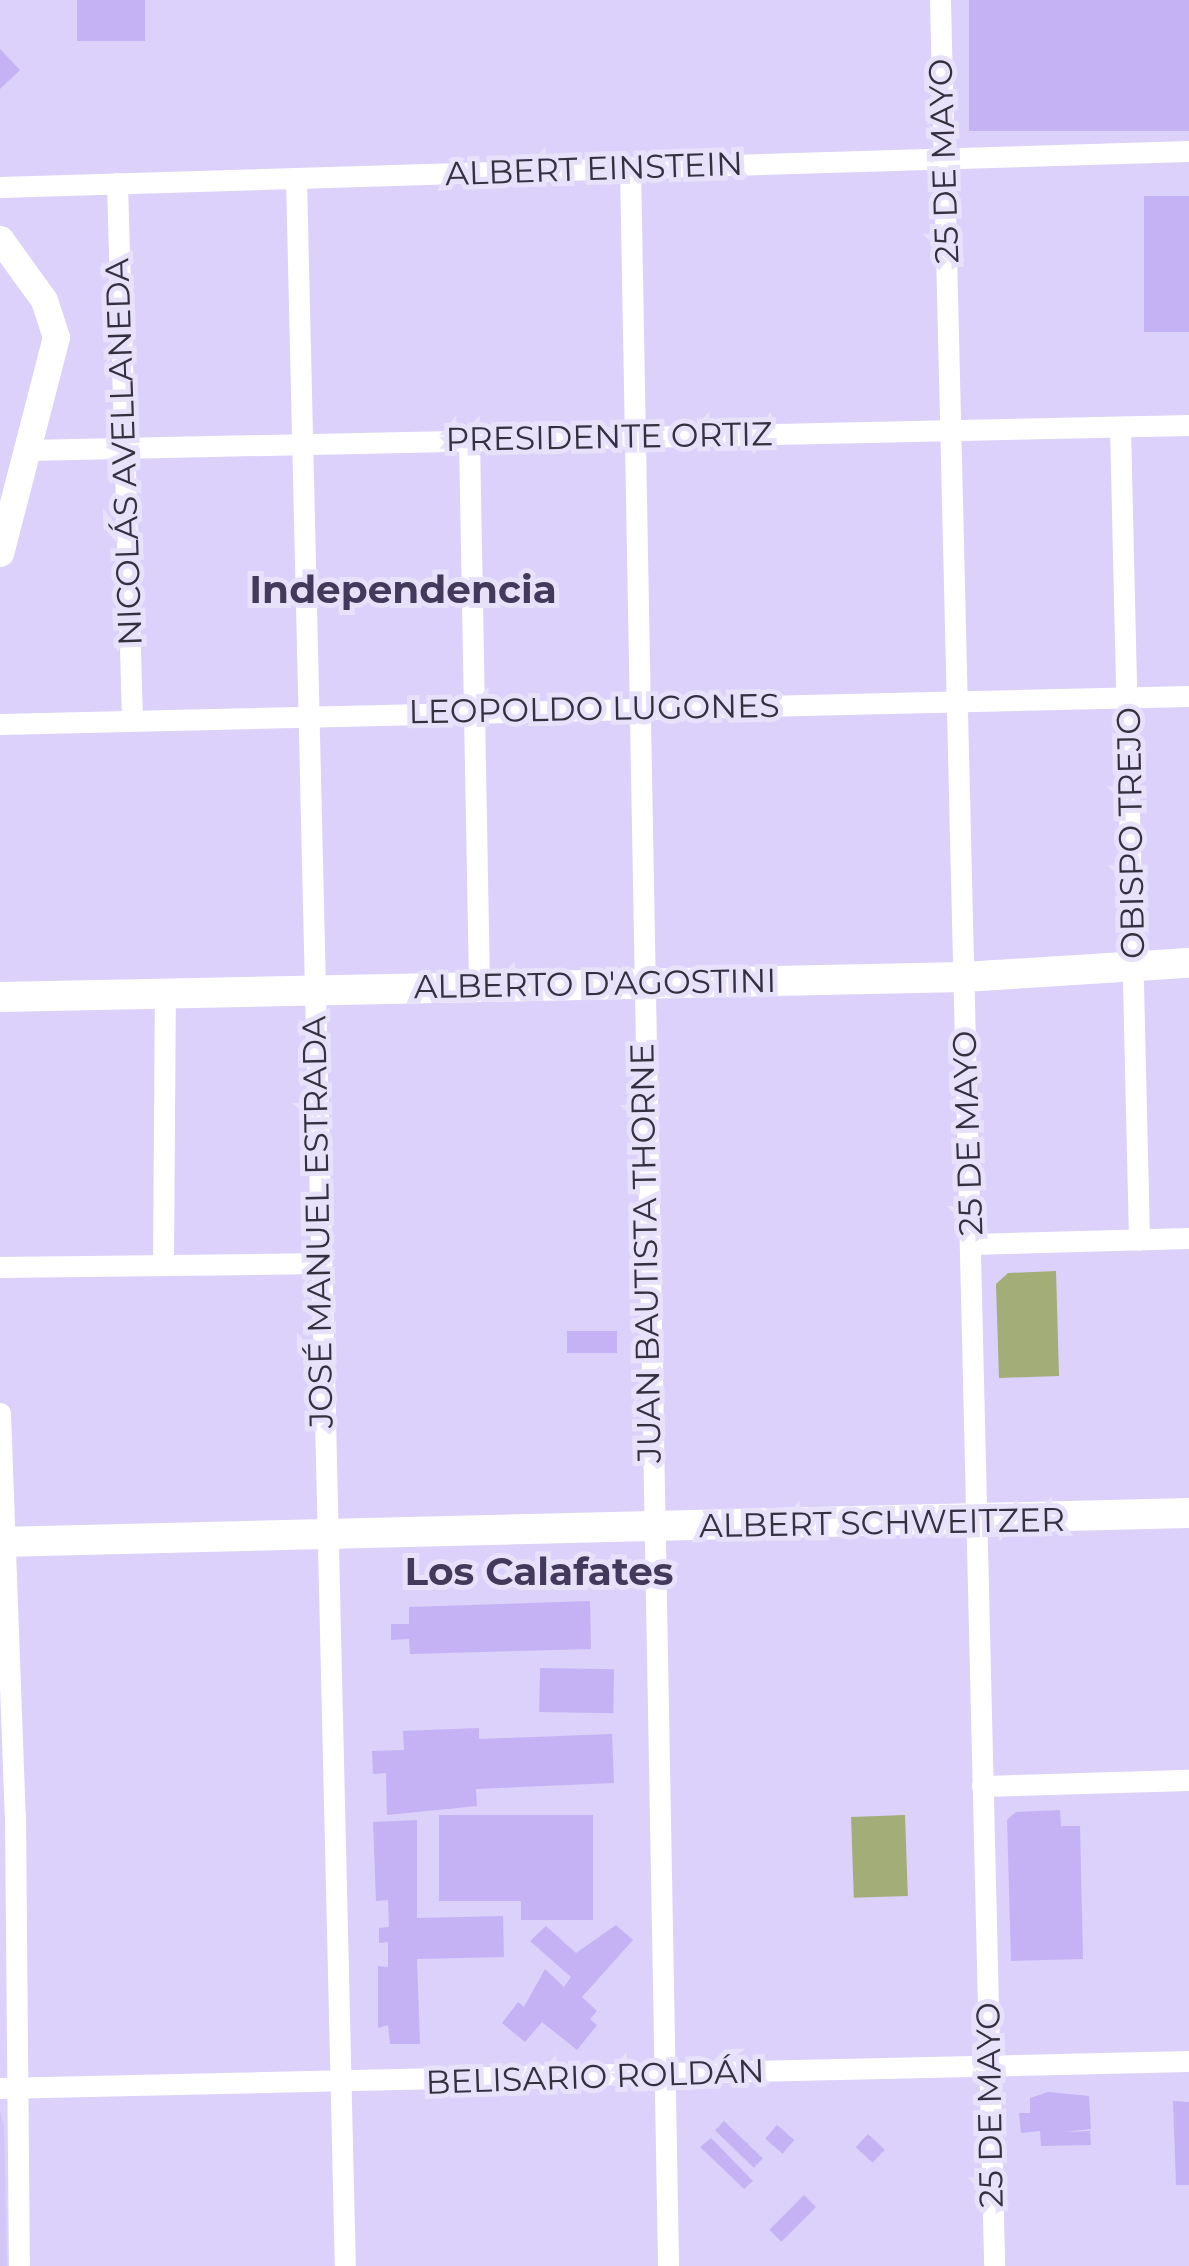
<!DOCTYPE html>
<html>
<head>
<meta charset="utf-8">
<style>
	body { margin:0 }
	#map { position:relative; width:1189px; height:2266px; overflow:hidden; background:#dbd1fa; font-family:Montserrat,sans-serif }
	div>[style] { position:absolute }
	.built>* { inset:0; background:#d2c6f6 }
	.green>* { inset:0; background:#a3ad77; transform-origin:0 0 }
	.building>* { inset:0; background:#c4b2f5; transform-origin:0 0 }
	.minor>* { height:21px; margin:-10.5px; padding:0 10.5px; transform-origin:10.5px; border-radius:10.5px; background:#fff }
	.tertiary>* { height:27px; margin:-13.5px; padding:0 13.5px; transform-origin:13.5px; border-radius:13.5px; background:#fff }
	.secondary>* { height:30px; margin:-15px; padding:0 15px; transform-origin:15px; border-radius:15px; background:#fff }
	span { translate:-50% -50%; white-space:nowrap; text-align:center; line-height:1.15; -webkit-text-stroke:10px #e7e1fa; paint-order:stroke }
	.street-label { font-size:33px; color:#343040 }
	.quarter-label { font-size:39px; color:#43395b; font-weight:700 }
</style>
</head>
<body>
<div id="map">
	<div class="built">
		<div style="clip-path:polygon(0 2110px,4px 2126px,7px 2266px,0 2266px)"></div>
	</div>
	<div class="green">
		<div style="clip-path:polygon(1056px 1271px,1059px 1376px,999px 1378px,996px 1284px,1008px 1273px)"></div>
		<div style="left:905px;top:1815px;width:81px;height:54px;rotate:88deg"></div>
	</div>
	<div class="building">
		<div style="left:77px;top:0;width:68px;height:41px"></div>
		<div style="left:969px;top:0;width:220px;height:131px"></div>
		<div style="clip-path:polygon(0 49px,20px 70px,0 89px)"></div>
		<div style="left:1189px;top:196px;width:136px;height:45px;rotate:90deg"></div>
		<div style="left:617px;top:1331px;width:22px;height:50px;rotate:90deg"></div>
		<div style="clip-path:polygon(590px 1601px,591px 1649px,410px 1654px,409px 1639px,391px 1640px,391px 1624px,409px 1624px,409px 1607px)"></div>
		<div style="left:540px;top:1668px;width:74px;height:44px;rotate:1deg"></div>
		<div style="clip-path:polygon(479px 1728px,479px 1739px,612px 1734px,614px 1783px,476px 1789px,477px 1806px,387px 1815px,386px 1773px,373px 1774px,372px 1751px,404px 1750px,403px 1731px)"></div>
		<div style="clip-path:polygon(1060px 1810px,1061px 1826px,1080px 1826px,1083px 1959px,1011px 1961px,1007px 1820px,1016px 1812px)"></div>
		<div style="clip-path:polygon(439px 1815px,593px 1815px,593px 1920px,521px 1920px,521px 1901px,439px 1901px)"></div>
		<div style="clip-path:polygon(417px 1820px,417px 1918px,503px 1916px,504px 1957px,417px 1959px,420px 2044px,390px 2044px,388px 2025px,378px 2028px,378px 1966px,388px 1967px,388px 1942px,379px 1943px,379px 1928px,389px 1927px,388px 1900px,376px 1901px,373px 1822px)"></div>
		<div style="clip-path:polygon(616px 1925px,633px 1940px,582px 1997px,597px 2011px,590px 2019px,597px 2025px,577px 2050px,542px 2022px,525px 2042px,502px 2023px,518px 2002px,524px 2007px,545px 1969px,564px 1987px,571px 1977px,530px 1941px,546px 1926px,576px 1953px)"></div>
		<div style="clip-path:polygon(1048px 2092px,1089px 2096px,1091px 2129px,1064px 2132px,1090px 2131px,1091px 2145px,1041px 2146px,1040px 2131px,1021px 2133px,1019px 2113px,1030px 2113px,1030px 2098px)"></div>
		<div style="clip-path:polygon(1173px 2101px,1189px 2102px,1189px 2185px,1176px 2185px)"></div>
		<div style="left:724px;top:2121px;width:54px;height:13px;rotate:44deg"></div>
		<div style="left:777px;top:2125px;width:23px;height:18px;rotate:41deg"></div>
		<div style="left:868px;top:2134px;width:23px;height:18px;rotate:43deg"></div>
		<div style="clip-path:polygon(711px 2138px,753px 2181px,744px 2189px,700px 2147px)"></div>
		<div style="left:804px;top:2195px;width:17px;height:49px;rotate:45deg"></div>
	</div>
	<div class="minor">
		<div style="left:940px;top:0;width:2267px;rotate:88.63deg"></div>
		<div style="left:630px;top:167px;width:2099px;rotate:88.96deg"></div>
		<div style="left:296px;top:178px;width:2089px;rotate:88.66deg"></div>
		<div style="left:117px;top:183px;width:537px;rotate:88.4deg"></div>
		<div style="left:0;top:187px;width:1190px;rotate:-1.73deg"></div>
		<div style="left:1120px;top:427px;width:813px;rotate:88.66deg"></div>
		<div style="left:469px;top:439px;width:544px;rotate:88.95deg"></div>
		<div style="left:28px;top:450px;width:1161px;rotate:-1.23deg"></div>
		<div style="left:0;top:724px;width:1189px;rotate:-1.35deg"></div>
		<div style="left:971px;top:1244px;width:218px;rotate:-1.6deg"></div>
		<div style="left:163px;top:1264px;width:271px;rotate:-89.6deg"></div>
		<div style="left:0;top:1267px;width:319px;rotate:-0.7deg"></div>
		<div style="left:0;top:1413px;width:402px;rotate:87.9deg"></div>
		<div style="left:15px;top:1815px;width:451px;rotate:89.5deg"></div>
		<div style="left:982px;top:1786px;width:207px;rotate:-1.7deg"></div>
		<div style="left:0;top:2088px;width:1189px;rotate:-1.3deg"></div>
	</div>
	<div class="tertiary">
		<div style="left:0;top:239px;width:75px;rotate:54.2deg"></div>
		<div style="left:44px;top:300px;width:39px;rotate:72deg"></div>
		<div style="left:56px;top:337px;width:223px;rotate:104.5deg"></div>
	</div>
	<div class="secondary">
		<div style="left:0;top:997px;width:964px;rotate:-1.19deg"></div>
		<div style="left:964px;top:977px;width:225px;rotate:-3.6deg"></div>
		<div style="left:0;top:1542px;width:1189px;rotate:-1.4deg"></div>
	</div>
	<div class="street-label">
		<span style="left:944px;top:161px;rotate:-92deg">25 DE MAYO</span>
		<span style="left:594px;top:169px;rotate:-2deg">ALBERT EINSTEIN</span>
		<span style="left:609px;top:437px;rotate:-1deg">PRESIDENTE ORTIZ</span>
		<span style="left:124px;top:452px;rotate:-92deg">NICOLÁS AVELLANEDA</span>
		<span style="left:594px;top:709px;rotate:-1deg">LEOPOLDO LUGONES</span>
		<span style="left:1131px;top:833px;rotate:-91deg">OBISPO TREJO</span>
		<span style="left:595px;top:984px;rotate:-1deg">ALBERTO D'AGOSTINI</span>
		<span style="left:968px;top:1133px;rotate:-92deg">25 DE MAYO</span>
		<span style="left:318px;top:1222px;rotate:-91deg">JOSÉ MANUEL ESTRADA</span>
		<span style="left:646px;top:1253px;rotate:-91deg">JUAN BAUTISTA THORNE</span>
		<span style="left:882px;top:1523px;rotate:-1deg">ALBERT SCHWEITZER</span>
		<span style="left:595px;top:2077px;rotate:-2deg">BELISARIO ROLDÁN</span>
		<span style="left:990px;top:2105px;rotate:-91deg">25 DE MAYO</span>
	</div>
	<div class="quarter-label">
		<span style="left:403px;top:589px">Independencia</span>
		<span style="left:539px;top:1571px">Los Calafates</span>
	</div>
</div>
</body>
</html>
